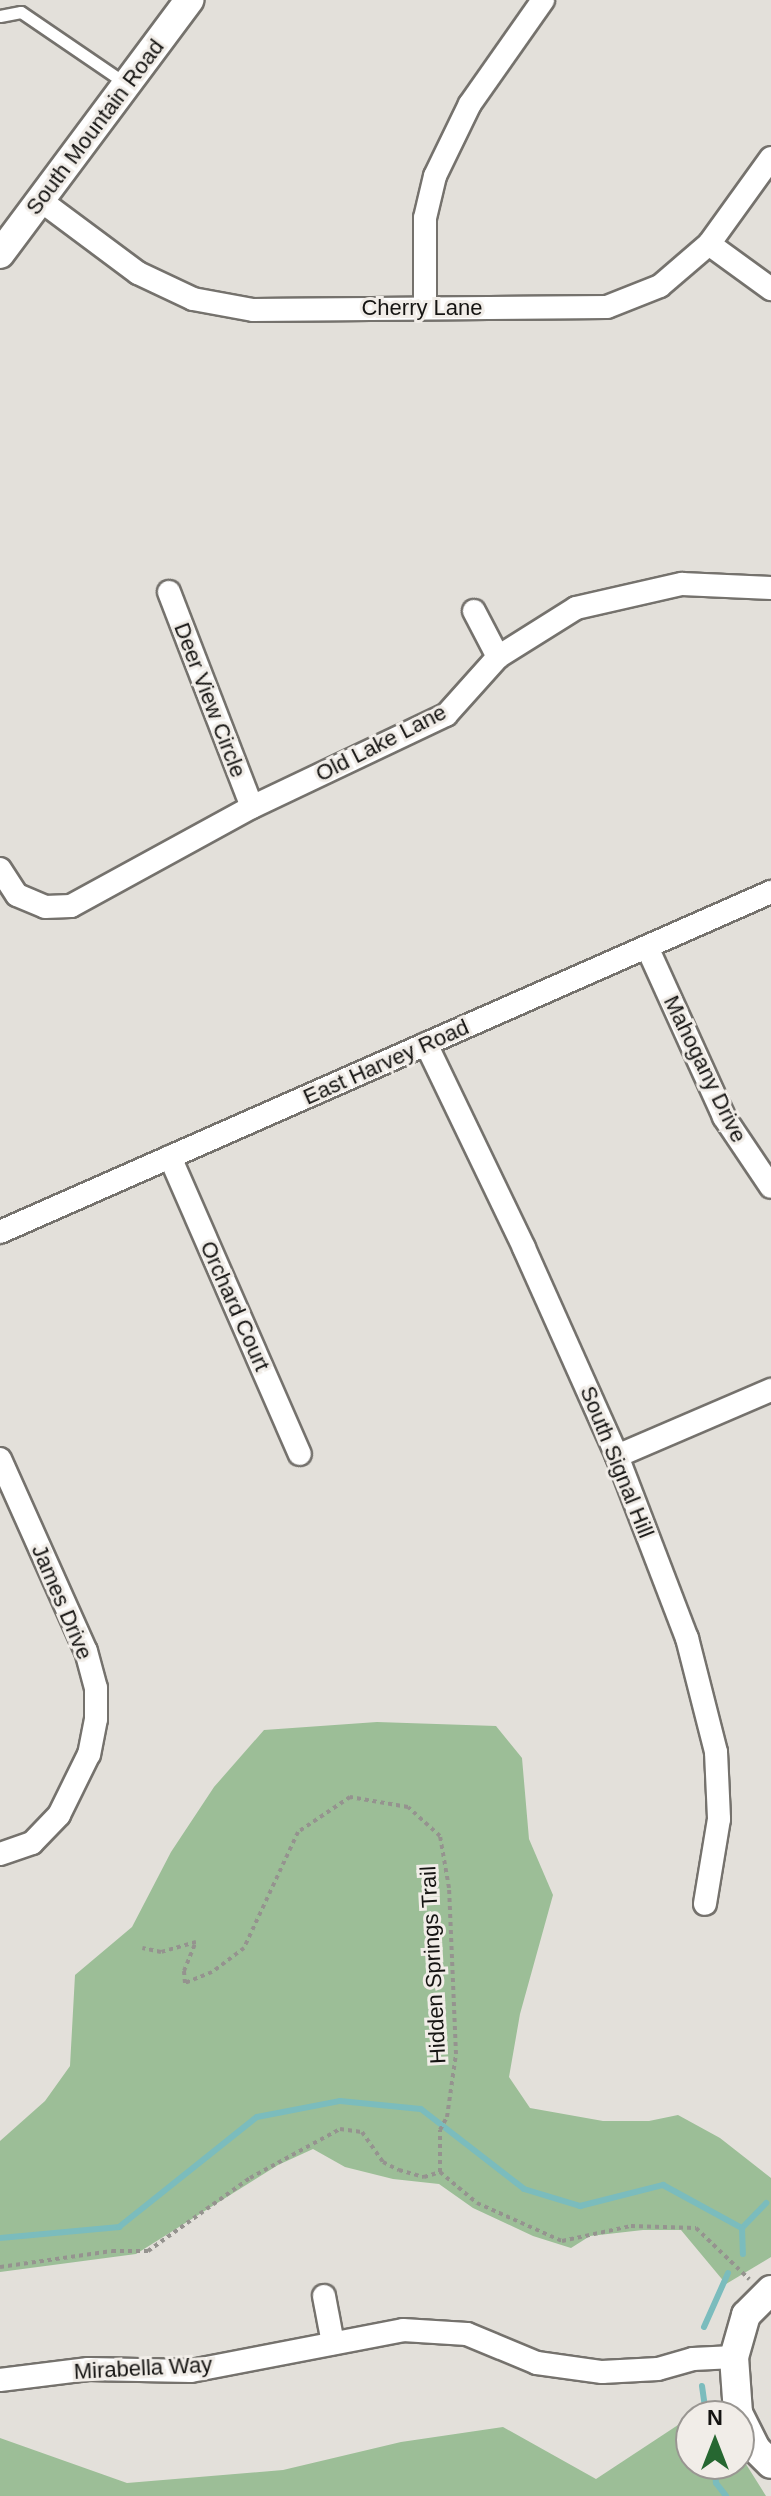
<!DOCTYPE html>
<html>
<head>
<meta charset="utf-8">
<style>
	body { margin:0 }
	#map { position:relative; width:771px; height:2496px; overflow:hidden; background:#e3e0da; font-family:Helvetica,sans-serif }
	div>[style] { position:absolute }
	.forest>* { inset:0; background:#9cbe97 }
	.stream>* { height:6px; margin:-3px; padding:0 3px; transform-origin:3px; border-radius:3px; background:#7bbcbd }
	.path>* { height:4px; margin-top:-2px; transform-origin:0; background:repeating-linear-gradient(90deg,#95938f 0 4px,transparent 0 8px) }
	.roads { filter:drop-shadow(2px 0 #75726d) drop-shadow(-2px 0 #75726d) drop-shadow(0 2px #75726d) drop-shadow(0 -2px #75726d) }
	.service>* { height:11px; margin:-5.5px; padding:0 5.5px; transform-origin:5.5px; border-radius:5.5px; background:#fff }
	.minor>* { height:22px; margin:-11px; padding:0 11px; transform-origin:11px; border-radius:11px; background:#fff }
	.tertiary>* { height:28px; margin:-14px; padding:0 14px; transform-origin:14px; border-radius:14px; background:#fff }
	span { translate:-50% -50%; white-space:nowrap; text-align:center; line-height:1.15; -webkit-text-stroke:6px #f1ede8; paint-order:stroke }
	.street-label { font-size:22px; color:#151412 }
	.north { position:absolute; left:675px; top:2400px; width:80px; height:80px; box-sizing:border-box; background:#f1ede8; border:2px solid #999692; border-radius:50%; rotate:0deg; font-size:22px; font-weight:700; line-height:32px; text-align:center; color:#151412 }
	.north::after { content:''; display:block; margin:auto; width:28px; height:36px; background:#266731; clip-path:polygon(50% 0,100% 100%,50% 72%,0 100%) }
</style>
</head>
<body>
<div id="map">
	<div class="forest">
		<div style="clip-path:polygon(377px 1722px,496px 1726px,522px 1758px,529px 1839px,553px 1895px,520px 2014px,509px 2077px,530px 2108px,603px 2121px,649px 2121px,678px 2115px,720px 2138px,771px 2178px,771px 2257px,726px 2284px,681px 2230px,643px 2230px,590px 2236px,571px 2248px,533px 2236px,473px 2208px,439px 2184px,393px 2179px,345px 2167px,313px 2149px,278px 2165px,136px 2254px,0 2272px,0 2141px,45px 2101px,70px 2066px,75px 1975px,132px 1927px,171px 1852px,214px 1787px,264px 1730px)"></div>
		<div style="clip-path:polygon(678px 2425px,691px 2428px,691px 2464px,739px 2464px,739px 2453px,766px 2496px,0 2496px,0 2438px,127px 2483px,283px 2470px,401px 2442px,503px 2427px,596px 2479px)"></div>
	</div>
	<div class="stream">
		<div style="left:742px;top:2228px;width:35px;rotate:-46deg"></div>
		<div style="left:0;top:2238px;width:120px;rotate:-5.3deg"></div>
		<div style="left:119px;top:2227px;width:176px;rotate:-38.6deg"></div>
		<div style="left:257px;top:2117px;width:85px;rotate:-10.9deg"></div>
		<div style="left:340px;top:2101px;width:81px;rotate:5.6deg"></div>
		<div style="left:421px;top:2109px;width:130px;rotate:37.8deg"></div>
		<div style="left:524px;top:2189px;width:59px;rotate:16.9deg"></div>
		<div style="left:580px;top:2206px;width:86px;rotate:-14.2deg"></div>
		<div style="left:663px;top:2185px;width:90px;rotate:28.6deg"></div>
		<div style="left:742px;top:2228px;width:26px;rotate:88deg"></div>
		<div style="left:704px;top:2327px;width:59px;rotate:-66deg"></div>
		<div style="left:702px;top:2386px;width:30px;rotate:82deg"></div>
		<div style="left:714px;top:2464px;width:19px;rotate:84deg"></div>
		<div style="left:716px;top:2483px;width:16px;rotate:52deg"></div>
	</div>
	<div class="path">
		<div style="left:440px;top:2172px;width:48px;rotate:40deg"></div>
		<div style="left:477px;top:2203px;width:93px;rotate:24.1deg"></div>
		<div style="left:562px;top:2241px;width:71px;rotate:-12.3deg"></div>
		<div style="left:631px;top:2226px;width:65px;rotate:1.8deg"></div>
		<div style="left:696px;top:2228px;width:74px;rotate:43.9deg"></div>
		<div style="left:0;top:2267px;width:113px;rotate:-8.1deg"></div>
		<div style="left:112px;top:2251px;width:36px"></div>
		<div style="left:148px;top:2251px;width:125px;rotate:-35.6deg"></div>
		<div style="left:250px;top:2178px;width:102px;rotate:-28.6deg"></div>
		<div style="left:340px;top:2129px;width:22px;rotate:8deg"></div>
		<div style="left:362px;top:2132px;width:37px;rotate:55deg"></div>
		<div style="left:383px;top:2162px;width:18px;rotate:27deg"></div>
		<div style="left:399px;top:2170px;width:26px;rotate:16deg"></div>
		<div style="left:424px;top:2177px;width:17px;rotate:-17deg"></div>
		<div style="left:440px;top:2172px;width:42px;rotate:-90deg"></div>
		<div style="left:440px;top:2130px;width:15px;rotate:-62deg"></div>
		<div style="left:447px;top:2117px;width:64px;rotate:-81.9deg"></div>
		<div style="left:456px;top:2054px;width:166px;rotate:-92.4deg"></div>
		<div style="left:449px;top:1888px;width:53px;rotate:-99.8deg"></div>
		<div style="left:440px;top:1836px;width:43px;rotate:-137.8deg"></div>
		<div style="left:408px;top:1807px;width:59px;rotate:-170.2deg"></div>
		<div style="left:350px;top:1797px;width:63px;rotate:146.1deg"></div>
		<div style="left:298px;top:1832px;width:128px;rotate:115deg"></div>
		<div style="left:244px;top:1948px;width:40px;rotate:143deg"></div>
		<div style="left:212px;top:1972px;width:29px;rotate:158deg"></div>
		<div style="left:185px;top:1983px;width:12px;rotate:-95deg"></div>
		<div style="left:184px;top:1971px;width:31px;rotate:-68deg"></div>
		<div style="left:196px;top:1942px;width:36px;rotate:164deg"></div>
		<div style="left:161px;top:1952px;width:19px;rotate:-168deg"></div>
	</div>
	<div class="roads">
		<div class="service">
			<div style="left:0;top:16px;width:21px;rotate:-11deg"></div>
			<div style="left:21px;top:12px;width:126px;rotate:34.3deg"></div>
		</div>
		<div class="minor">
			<div style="left:40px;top:200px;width:122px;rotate:36.7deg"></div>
			<div style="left:138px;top:273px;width:61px;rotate:25.3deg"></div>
			<div style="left:193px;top:299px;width:61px;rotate:10.4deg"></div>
			<div style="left:253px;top:310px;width:354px;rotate:-0.5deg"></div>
			<div style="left:607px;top:307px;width:57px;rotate:-21.6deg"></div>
			<div style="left:660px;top:286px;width:65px;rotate:-40.6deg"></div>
			<div style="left:709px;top:244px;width:106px;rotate:-54.2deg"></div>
			<div style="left:709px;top:244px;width:77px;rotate:36deg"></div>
			<div style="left:425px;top:308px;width:90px;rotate:-90deg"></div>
			<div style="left:425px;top:218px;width:43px;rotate:-76.6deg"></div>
			<div style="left:435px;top:176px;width:80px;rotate:-64.1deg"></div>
			<div style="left:470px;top:104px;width:127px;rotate:-54.9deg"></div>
			<div style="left:169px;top:592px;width:230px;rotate:68.9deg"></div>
			<div style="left:474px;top:611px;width:52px;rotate:62.4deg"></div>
			<div style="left:0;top:869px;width:31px;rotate:57deg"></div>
			<div style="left:17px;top:895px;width:30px;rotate:23deg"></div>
			<div style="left:45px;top:907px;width:26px;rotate:-2deg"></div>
			<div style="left:71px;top:906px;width:206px;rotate:-28.7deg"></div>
			<div style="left:252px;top:807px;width:215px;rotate:-25.4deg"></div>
			<div style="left:446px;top:715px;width:78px;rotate:-48.1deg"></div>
			<div style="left:498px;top:657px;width:92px;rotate:-32.1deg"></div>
			<div style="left:576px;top:608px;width:109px;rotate:-12.8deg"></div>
			<div style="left:682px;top:584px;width:89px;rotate:2.6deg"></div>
			<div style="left:647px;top:947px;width:187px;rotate:65.6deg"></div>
			<div style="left:724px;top:1117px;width:84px;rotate:56.1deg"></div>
			<div style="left:426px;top:1044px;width:226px;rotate:64.3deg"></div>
			<div style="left:524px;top:1248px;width:228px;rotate:65.9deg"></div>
			<div style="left:617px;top:1456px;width:195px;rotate:69deg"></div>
			<div style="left:687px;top:1638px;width:118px;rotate:75.7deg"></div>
			<div style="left:716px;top:1752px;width:67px;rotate:87.4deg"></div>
			<div style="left:719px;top:1819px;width:86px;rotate:99.4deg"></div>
			<div style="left:170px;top:1157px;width:324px;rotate:66.4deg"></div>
			<div style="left:0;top:1232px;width:843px;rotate:-23.8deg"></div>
			<div style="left:617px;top:1456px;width:168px;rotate:-23.2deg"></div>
			<div style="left:0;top:1459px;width:210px;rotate:65.9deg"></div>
			<div style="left:86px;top:1651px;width:38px;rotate:75deg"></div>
			<div style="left:96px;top:1688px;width:31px;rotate:90deg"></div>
			<div style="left:96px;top:1719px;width:36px;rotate:101deg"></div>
			<div style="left:89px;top:1754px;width:68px;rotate:116.2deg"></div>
			<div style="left:59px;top:1815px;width:39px;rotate:134deg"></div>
			<div style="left:32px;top:1843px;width:34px;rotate:161deg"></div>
			<div style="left:324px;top:2296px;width:48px;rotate:79.2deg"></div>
			<div style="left:0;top:2380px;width:89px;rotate:-7.1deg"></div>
			<div style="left:88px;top:2369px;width:103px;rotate:1.1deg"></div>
			<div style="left:191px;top:2371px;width:216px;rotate:-10.9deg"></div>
			<div style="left:403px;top:2330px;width:64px;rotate:3.6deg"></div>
			<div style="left:467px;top:2334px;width:76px;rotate:22.5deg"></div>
			<div style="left:537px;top:2363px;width:66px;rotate:7.9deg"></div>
			<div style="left:602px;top:2372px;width:56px;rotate:-3.1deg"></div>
			<div style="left:658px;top:2369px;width:36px;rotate:-16deg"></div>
			<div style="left:693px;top:2359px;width:41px;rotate:-2.8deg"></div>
		</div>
		<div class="tertiary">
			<div style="left:0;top:254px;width:317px;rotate:-53.3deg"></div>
			<div style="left:771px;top:2290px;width:35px;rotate:135deg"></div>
			<div style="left:746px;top:2315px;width:44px;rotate:105.9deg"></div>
			<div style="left:734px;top:2357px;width:56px;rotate:85.9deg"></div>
			<div style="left:738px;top:2413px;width:40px;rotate:63.4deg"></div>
			<div style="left:756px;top:2449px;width:21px;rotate:45deg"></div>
		</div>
	</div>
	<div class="street-label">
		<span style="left:95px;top:127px;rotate:-53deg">South Mountain Road</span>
		<span style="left:422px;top:308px">Cherry Lane</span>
		<span style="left:210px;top:700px;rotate:69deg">Deer View Circle</span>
		<span style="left:381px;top:743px;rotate:-27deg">Old Lake Lane</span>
		<span style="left:386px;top:1062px;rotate:-24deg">East Harvey Road</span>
		<span style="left:705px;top:1069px;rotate:64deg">Mahogany Drive</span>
		<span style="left:235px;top:1306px;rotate:66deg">Orchard Court</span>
		<span style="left:617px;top:1462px;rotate:68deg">South Signal Hill</span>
		<span style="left:62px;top:1602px;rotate:67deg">James Drive</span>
		<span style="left:433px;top:1965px;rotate:-93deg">Hidden Springs Trail</span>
		<span style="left:143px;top:2368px;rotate:-3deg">Mirabella Way</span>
	</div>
	<div class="north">N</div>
</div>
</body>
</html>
